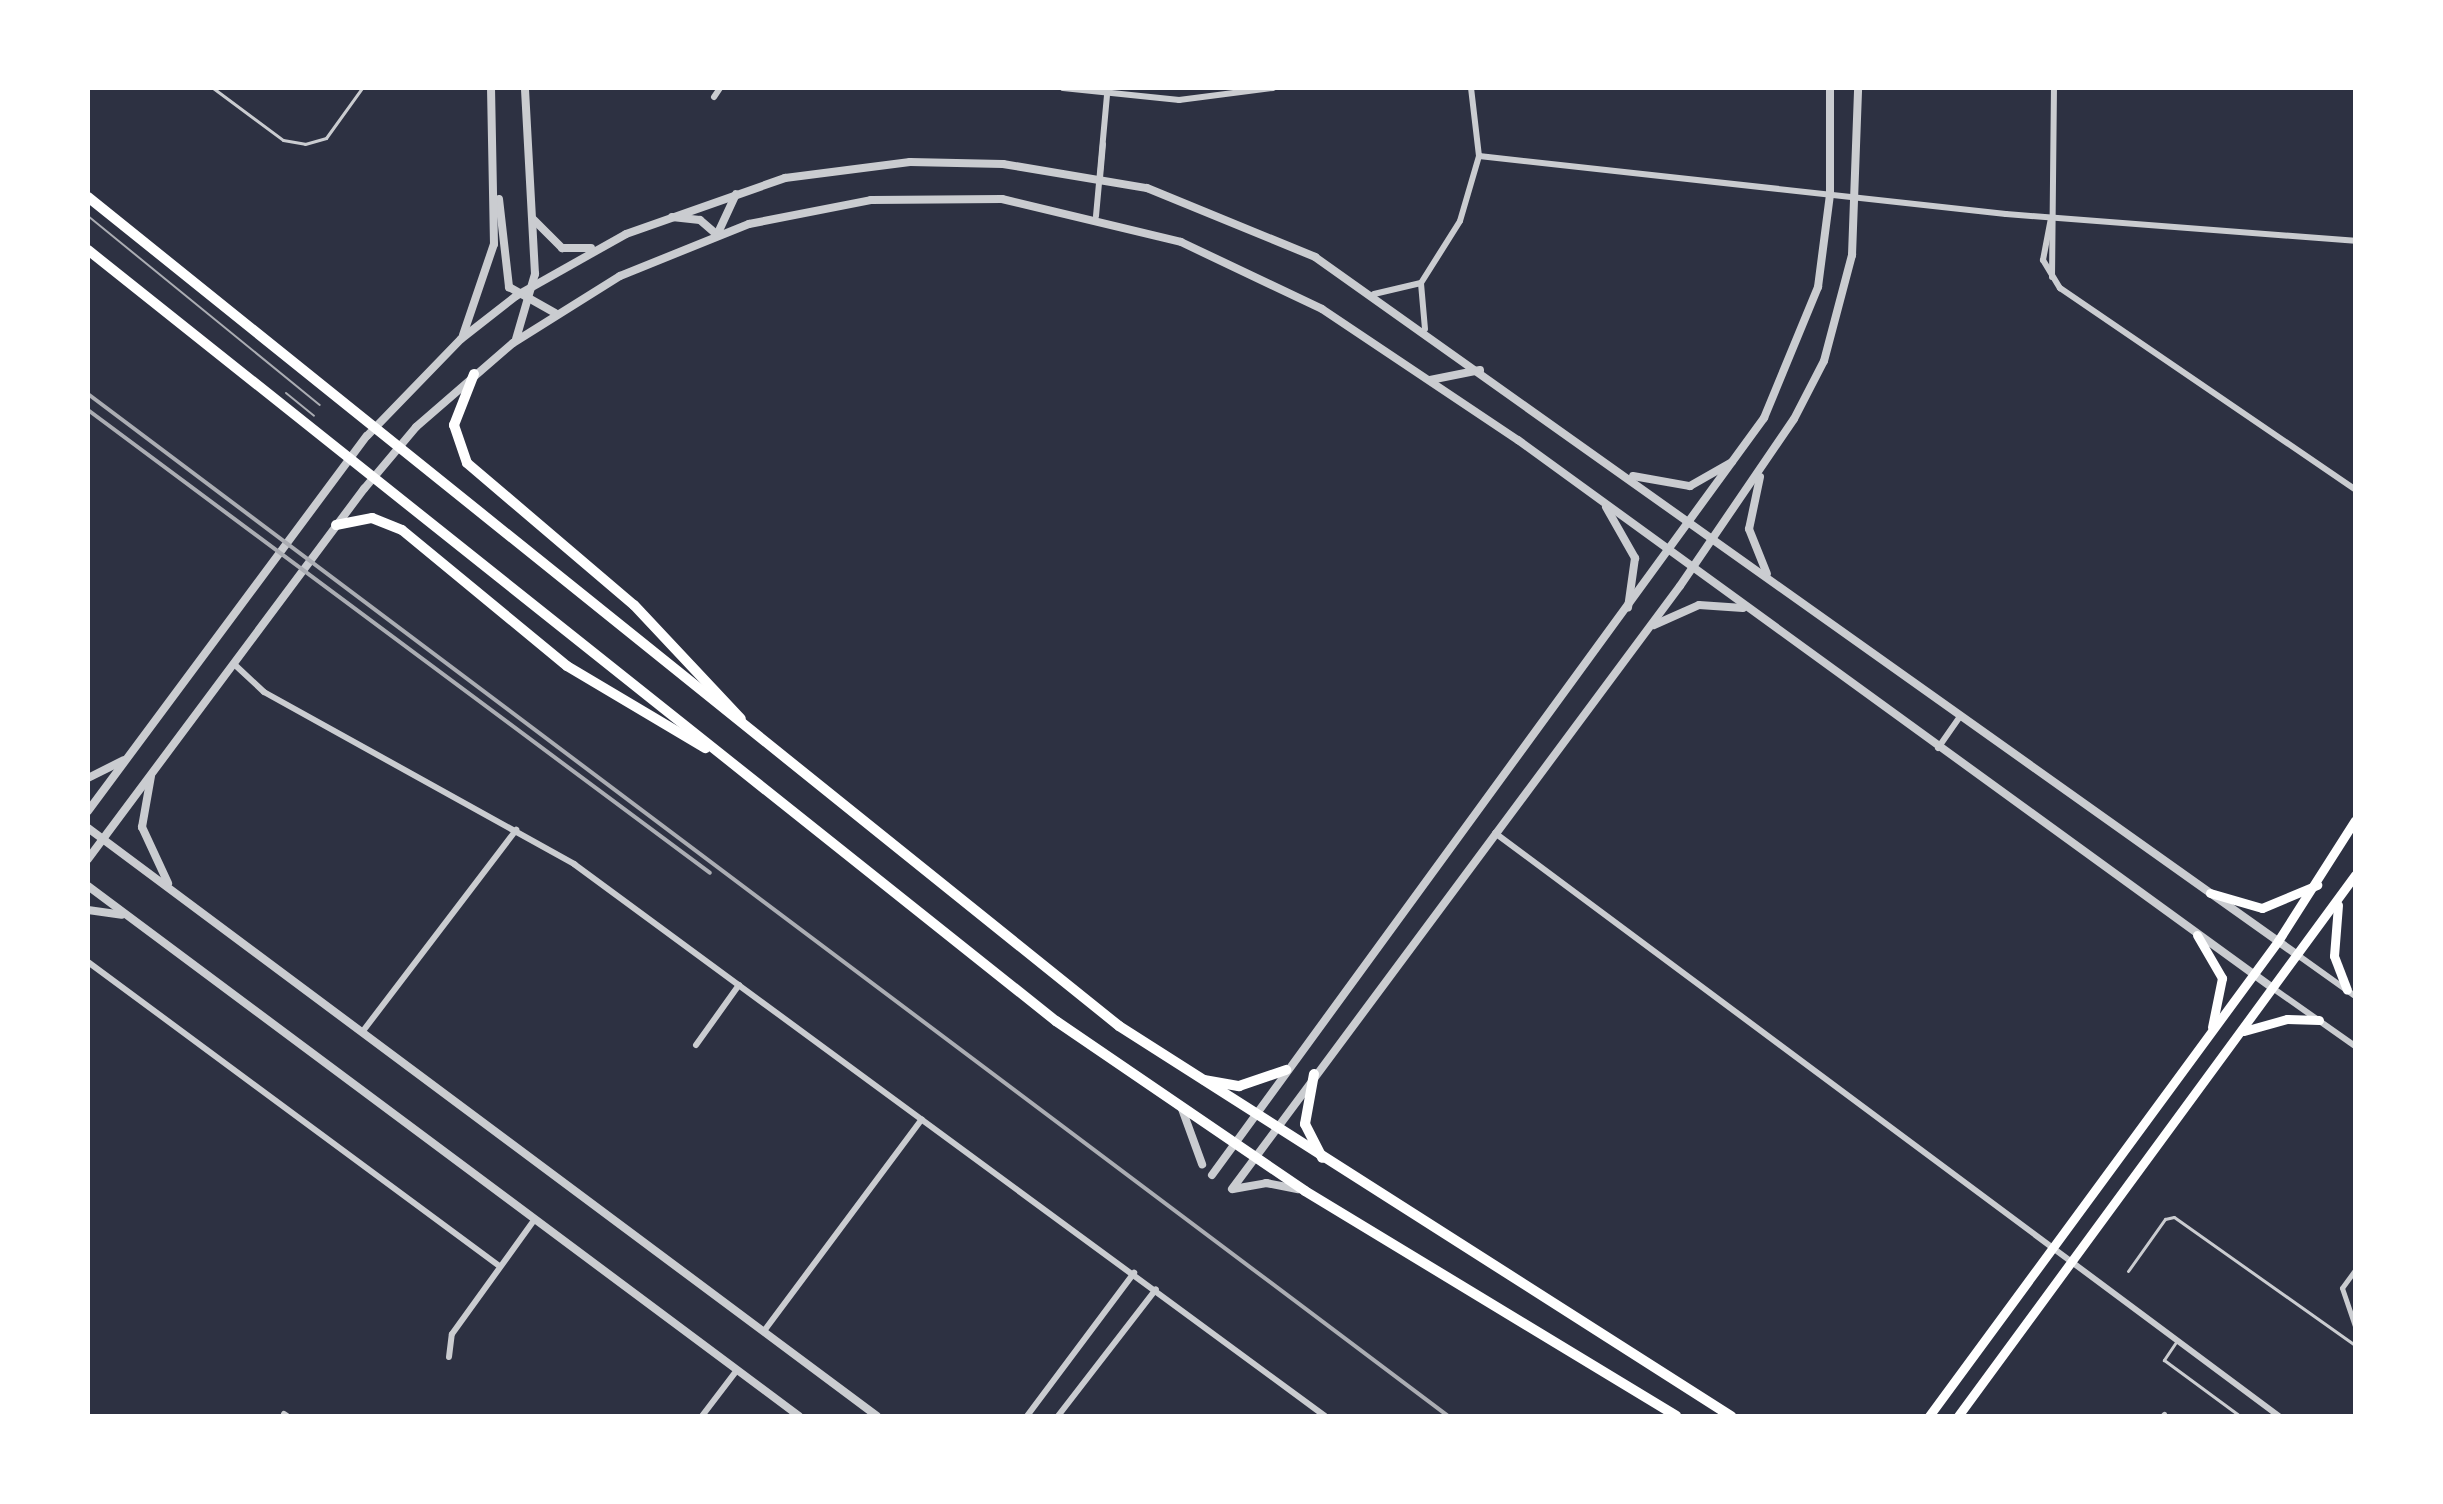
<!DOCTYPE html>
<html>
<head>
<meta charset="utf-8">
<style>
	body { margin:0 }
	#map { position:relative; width:2443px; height:1504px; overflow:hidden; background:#2d3142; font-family:"IBM Plex Serif",serif }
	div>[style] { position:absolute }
	.service>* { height:3px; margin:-1.5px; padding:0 1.5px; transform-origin:1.5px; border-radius:1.5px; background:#caccd0 }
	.pedestrian>* { height:5px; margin:-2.5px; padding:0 2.5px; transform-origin:2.5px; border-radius:2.5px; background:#caccd0 }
	.minor>* { height:6px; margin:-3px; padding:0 3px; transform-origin:3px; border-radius:3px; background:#caccd0 }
	.tertiary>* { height:8px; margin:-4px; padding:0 4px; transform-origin:4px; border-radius:4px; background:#caccd0 }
	.secondary>* { height:9px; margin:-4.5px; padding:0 4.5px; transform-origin:4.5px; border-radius:4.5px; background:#fff }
	.primary>* { height:10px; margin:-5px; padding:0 5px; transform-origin:5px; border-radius:5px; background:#fff }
	.tram>* { height:2px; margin:-1px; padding:0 1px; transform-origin:1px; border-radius:1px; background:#abadb3 }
	.rail>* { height:4px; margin:-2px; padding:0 2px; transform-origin:2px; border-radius:2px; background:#abadb3 }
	span { translate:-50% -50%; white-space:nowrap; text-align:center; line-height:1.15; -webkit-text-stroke:8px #fff; paint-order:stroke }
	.frame { position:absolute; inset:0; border:90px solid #fff; pointer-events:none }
</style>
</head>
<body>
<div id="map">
	<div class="service">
		<div style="left:213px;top:88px;width:87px;rotate:36.6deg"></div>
		<div style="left:283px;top:140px;width:22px;rotate:10deg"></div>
		<div style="left:305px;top:144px;width:22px;rotate:-16deg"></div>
		<div style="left:326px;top:138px;width:62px;rotate:-54.2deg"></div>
		<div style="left:2128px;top:1271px;width:64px;rotate:-54.6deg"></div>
		<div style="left:2165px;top:1219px;width:9px;rotate:-13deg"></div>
		<div style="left:2174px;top:1217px;width:222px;rotate:35.3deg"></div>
		<div style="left:2176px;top:1342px;width:22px;rotate:124deg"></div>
		<div style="left:2164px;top:1360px;width:94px;rotate:36.4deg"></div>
	</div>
	<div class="pedestrian">
		<div style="left:2355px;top:1270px;width:22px;rotate:126deg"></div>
		<div style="left:2342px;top:1288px;width:40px;rotate:71.1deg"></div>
		<div style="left:2162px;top:1416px;width:3px;rotate:-45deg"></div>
	</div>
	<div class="minor">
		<div style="left:1063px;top:88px;width:117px;rotate:5.9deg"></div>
		<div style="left:1179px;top:100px;width:95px;rotate:-7.3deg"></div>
		<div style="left:714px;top:97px;width:11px;rotate:-56deg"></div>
		<div style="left:1479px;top:156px;width:530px;rotate:6.28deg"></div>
		<div style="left:2006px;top:214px;width:350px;rotate:4.4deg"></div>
		<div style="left:1100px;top:178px;width:34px;rotate:-85deg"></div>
		<div style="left:1096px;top:216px;width:121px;rotate:-84.8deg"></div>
		<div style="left:2051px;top:218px;width:43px;rotate:100.8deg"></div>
		<div style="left:2043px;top:260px;width:33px;rotate:59deg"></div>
		<div style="left:2060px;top:288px;width:357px;rotate:34.3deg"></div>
		<div style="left:2052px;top:277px;width:189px;rotate:-89.4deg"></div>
		<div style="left:1374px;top:294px;width:48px;rotate:-13.2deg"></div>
		<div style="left:1425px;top:329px;width:46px;rotate:-95deg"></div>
		<div style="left:1421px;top:283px;width:73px;rotate:-57.8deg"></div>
		<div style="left:1460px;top:221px;width:68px;rotate:-73.7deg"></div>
		<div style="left:1479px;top:156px;width:68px;rotate:-96.7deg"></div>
		<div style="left:234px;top:664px;width:41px;rotate:43deg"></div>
		<div style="left:264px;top:692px;width:355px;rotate:29deg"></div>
		<div style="left:574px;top:864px;width:932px;rotate:36.32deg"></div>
		<div style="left:1938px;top:748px;width:40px;rotate:-55.1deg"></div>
		<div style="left:1495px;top:833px;width:977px;rotate:36.64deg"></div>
		<div style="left:2299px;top:956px;width:69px;rotate:35.5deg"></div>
		<div style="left:88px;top:962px;width:510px;rotate:36.47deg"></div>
		<div style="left:2274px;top:989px;width:99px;rotate:35.1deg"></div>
		<div style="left:363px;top:1031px;width:253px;rotate:-52.7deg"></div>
		<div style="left:696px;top:1045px;width:74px;rotate:-54.4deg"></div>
		<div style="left:764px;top:1331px;width:264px;rotate:-53.3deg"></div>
		<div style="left:449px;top:1357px;width:23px;rotate:-83deg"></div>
		<div style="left:452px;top:1334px;width:142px;rotate:-54.2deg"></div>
		<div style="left:284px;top:1414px;width:4px;rotate:34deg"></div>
		<div style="left:702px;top:1416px;width:58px;rotate:-52.7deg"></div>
		<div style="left:1027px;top:1416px;width:179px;rotate:-53.2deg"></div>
		<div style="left:1058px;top:1416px;width:160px;rotate:-52.3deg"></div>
	</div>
	<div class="tertiary">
		<div style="left:499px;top:199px;width:89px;rotate:83.5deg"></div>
		<div style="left:509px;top:287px;width:53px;rotate:29.5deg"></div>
		<div style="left:672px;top:217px;width:28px;rotate:6deg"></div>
		<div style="left:700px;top:220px;width:23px;rotate:41deg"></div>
		<div style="left:534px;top:220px;width:40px;rotate:45deg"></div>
		<div style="left:562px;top:248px;width:29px"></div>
		<div style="left:717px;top:235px;width:45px;rotate:-65.1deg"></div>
		<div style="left:463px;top:335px;width:96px;rotate:-71.2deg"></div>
		<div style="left:494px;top:244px;width:156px;rotate:-91.1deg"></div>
		<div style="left:516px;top:339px;width:68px;rotate:-73.7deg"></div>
		<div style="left:535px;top:274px;width:186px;rotate:-93.1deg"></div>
		<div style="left:1430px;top:380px;width:51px;rotate:-11.3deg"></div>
		<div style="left:1633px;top:476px;width:58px;rotate:10deg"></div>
		<div style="left:1690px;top:486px;width:48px;rotate:-29.7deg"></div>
		<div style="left:1760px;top:477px;width:53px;rotate:101.9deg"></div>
		<div style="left:1749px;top:529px;width:48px;rotate:68.2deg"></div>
		<div style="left:1606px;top:507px;width:59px;rotate:60.4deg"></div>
		<div style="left:1635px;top:558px;width:50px;rotate:98deg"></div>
		<div style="left:1654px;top:625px;width:49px;rotate:-24deg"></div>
		<div style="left:1699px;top:605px;width:44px;rotate:3.9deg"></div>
		<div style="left:151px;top:776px;width:52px;rotate:100deg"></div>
		<div style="left:142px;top:827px;width:62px;rotate:65.1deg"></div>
		<div style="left:88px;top:778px;width:40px;rotate:-26.6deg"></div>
		<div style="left:88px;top:811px;width:467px;rotate:-53.4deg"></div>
		<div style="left:367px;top:436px;width:135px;rotate:-45.9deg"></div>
		<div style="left:461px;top:339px;width:70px;rotate:-38deg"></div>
		<div style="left:516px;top:296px;width:126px;rotate:-29.4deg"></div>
		<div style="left:626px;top:234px;width:169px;rotate:-19.4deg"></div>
		<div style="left:785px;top:178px;width:126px;rotate:-7.3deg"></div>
		<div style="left:910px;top:162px;width:93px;rotate:1.2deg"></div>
		<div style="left:1003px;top:164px;width:146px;rotate:9.5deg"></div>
		<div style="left:1147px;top:188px;width:182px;rotate:22.3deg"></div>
		<div style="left:1315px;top:257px;width:1207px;rotate:35.39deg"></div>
		<div style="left:88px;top:828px;width:984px;rotate:36.7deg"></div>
		<div style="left:88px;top:859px;width:462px;rotate:-53.3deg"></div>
		<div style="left:364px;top:489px;width:81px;rotate:-50deg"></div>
		<div style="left:416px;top:427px;width:128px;rotate:-40.9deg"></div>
		<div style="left:513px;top:343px;width:126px;rotate:-32.1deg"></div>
		<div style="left:620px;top:276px;width:139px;rotate:-22deg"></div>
		<div style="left:749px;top:224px;width:124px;rotate:-11.1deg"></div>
		<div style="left:871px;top:200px;width:131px;rotate:-0.4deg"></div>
		<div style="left:1002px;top:199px;width:184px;rotate:13.5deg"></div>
		<div style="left:1181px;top:242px;width:156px;rotate:25.4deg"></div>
		<div style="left:1322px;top:309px;width:236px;rotate:33.8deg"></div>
		<div style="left:1518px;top:440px;width:934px;rotate:35.99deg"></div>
		<div style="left:88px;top:886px;width:887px;rotate:36.7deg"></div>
		<div style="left:88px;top:910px;width:34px;rotate:8deg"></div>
		<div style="left:1182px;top:1109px;width:59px;rotate:70deg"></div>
		<div style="left:1212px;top:1175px;width:937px;rotate:-53.9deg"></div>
		<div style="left:1764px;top:418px;width:142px;rotate:-67.6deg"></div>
		<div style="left:1818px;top:287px;width:94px;rotate:-82.6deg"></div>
		<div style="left:1830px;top:194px;width:106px;rotate:-90deg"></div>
		<div style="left:1232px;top:1189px;width:751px;rotate:-53.39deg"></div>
		<div style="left:1680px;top:586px;width:202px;rotate:-55.7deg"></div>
		<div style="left:1794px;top:419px;width:65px;rotate:-62.7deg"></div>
		<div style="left:1824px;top:361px;width:110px;rotate:-75.2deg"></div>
		<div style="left:1852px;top:255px;width:167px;rotate:-87.9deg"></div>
		<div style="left:1233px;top:1189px;width:34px;rotate:-10deg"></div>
		<div style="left:1266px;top:1183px;width:33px;rotate:11deg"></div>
	</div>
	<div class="secondary">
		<div style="left:2210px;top:893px;width:54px;rotate:16.1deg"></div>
		<div style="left:2262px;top:908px;width:60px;rotate:-22.7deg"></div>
		<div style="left:2338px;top:905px;width:51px;rotate:94.5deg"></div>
		<div style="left:2334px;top:956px;width:36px;rotate:69deg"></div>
		<div style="left:2197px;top:935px;width:50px;rotate:59.8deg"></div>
		<div style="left:2222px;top:978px;width:50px;rotate:101.5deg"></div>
		<div style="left:2244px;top:1031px;width:45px;rotate:-15.6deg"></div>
		<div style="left:2287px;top:1019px;width:32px;rotate:2deg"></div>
		<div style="left:1929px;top:1416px;width:589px;rotate:-53.69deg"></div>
		<div style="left:2278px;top:941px;width:143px;rotate:-57.5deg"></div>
		<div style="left:1958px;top:1416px;width:671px;rotate:-53.73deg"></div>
	</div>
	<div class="primary">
		<div style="left:88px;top:197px;width:1323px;rotate:38.8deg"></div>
		<div style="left:1119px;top:1026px;width:726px;rotate:32.51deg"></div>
		<div style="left:88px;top:250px;width:1238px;rotate:38.54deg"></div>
		<div style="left:1056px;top:1021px;width:301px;rotate:34.3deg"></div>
		<div style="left:1305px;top:1191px;width:434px;rotate:31.2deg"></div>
		<div style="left:474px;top:374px;width:55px;rotate:111.4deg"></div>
		<div style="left:454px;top:425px;width:40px;rotate:71.1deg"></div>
		<div style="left:467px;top:463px;width:219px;rotate:40.4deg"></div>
		<div style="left:634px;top:605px;width:156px;rotate:46.8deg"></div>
		<div style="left:336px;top:525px;width:37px;rotate:-11deg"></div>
		<div style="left:372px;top:518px;width:32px;rotate:22deg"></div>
		<div style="left:402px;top:530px;width:214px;rotate:39.5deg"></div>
		<div style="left:567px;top:666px;width:161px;rotate:30.7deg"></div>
		<div style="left:1314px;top:1074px;width:51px;rotate:100.2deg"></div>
		<div style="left:1305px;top:1124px;width:38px;rotate:63deg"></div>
		<div style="left:1204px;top:1080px;width:36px;rotate:10deg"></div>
		<div style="left:1239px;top:1086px;width:50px;rotate:-18.8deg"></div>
	</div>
	<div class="tram">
		<div style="left:88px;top:216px;width:299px;rotate:39.2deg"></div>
		<div style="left:286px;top:393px;width:36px;rotate:39deg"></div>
	</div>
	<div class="rail">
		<div style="left:88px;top:394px;width:1701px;rotate:36.92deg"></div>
		<div style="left:88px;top:410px;width:775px;rotate:36.66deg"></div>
	</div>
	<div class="frame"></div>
</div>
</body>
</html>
